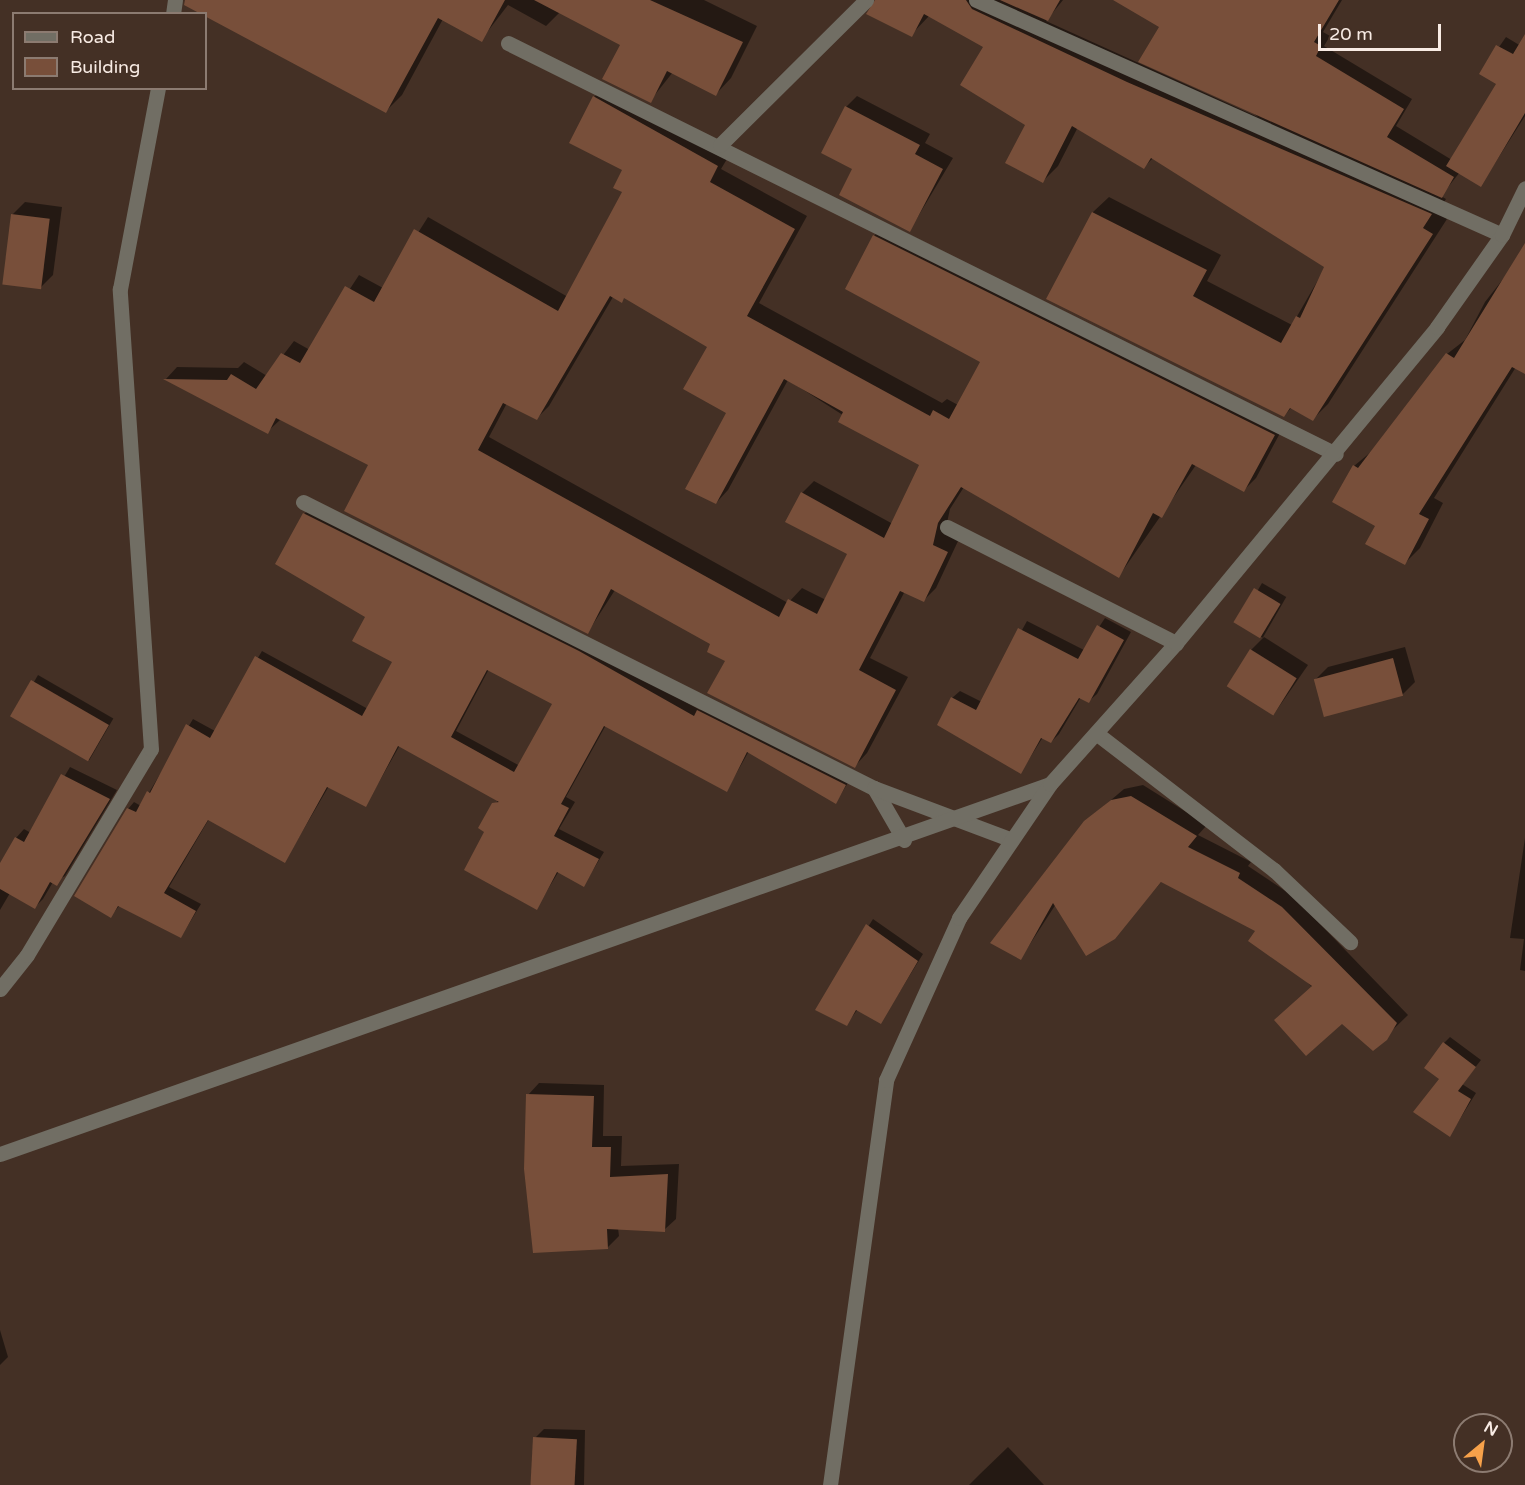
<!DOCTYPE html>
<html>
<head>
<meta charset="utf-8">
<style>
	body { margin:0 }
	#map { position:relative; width:1525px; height:1485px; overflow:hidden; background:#443025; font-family:"Varela Round",sans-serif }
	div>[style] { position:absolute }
	.shadow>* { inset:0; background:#0007; transform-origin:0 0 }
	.building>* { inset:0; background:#784f3a; transform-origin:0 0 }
	.street>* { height:15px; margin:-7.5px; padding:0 7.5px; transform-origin:7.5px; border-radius:7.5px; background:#716e64 }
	span { translate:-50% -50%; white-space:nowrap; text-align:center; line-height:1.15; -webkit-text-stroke:6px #443025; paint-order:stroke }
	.legend { position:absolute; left:12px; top:12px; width:195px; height:78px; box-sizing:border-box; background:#443025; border:2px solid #8c7b71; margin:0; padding:8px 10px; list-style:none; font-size:18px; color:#f8ebe4 }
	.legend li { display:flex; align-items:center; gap:12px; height:30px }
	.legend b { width:30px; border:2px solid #8c7b71 }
	.north { position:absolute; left:1453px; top:1413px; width:60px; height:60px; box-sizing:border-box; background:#443025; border:2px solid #8c7b71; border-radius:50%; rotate:29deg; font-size:16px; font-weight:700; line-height:24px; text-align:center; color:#f8ebe4 }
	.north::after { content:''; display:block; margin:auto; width:21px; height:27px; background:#f7a14a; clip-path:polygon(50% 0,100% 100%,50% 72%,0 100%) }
	.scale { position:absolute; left:1318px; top:24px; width:123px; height:27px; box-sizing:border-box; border:3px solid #f8ebe4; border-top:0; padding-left:8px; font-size:18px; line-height:21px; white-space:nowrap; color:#f8ebe4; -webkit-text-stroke:4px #443025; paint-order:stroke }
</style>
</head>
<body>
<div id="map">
	<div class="shadow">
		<div style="clip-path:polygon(199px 0,704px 0,757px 26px,731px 78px,716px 94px,673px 72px,650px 101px,622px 44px,560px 12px,546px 26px,508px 5px,481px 40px,443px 19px,402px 95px,386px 111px)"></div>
		<div style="clip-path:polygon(886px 0,1063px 0,1046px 21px,1258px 117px,1161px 27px,1116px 0,1342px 0,1323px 32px,1330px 36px,1324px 46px,1412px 99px,1396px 126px,1452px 160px,1498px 83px,1481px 73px,1506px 37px,1521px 46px,1525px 40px,1525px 116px,1481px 185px,1460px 172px,1441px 196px,1446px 199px,1437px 213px,1447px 219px,1328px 404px,1312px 420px,1292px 407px,1284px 416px,1048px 299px,1093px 212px,1109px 197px,1221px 255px,1207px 281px,1292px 325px,1326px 266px,1153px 158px,1143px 168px,1078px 127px,1058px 166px,1043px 181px,1027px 124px,985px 46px,929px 16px,911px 35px)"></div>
		<div style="clip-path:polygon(evenodd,607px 85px,730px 154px,721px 169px,807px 216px,759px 303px,942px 403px,947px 399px,958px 405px,982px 362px,874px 236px,886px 223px,1286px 422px,1256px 478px,1244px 490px,1196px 465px,1119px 576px,964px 487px,950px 509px,945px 532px,959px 539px,936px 588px,924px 600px,905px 591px,870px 658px,908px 677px,867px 753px,855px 766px,712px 644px,615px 590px,588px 632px,370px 464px,280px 420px,267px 432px,166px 379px,177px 367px,238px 368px,244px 362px,267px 376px,294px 341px,310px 350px,359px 275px,383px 288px,428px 217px,568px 297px,624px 192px,624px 170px,594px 97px,607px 85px,613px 297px,625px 297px,709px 346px,728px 412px,716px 503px,728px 490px,788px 380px,921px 465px,893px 524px,814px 481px,802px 493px,849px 553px,826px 600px,802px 588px,788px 603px,489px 437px,507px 403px,537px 418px,549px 406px,613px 297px)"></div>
		<div style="clip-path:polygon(857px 96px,930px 134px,925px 143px,953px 158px,910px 230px,846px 107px)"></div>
		<div style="clip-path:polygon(25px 202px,62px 207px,53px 275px,41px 287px,12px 215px)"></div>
		<div style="clip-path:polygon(1525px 251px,1525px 372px,1516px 367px,1434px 498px,1443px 503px,1420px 548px,1404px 564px,1377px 525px,1334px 501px,1354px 466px,1372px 451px,1447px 354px,1465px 340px,1485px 302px)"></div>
		<div style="clip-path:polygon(evenodd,311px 508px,586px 645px,700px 710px,705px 705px,851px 778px,836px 802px,749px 751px,727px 790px,606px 725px,566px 797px,575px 802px,559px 829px,604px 852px,584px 885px,559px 871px,536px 909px,486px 831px,498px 799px,400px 745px,366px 805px,329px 786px,285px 861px,209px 819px,169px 887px,201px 904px,181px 937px,120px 905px,111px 916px,128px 809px,134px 802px,141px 806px,193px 719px,215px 731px,262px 651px,368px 709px,394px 661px,304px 514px,311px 508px,489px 669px,554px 703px,520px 766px,456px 731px,489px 669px)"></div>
		<div style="left:1262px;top:583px;width:28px;height:47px;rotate:30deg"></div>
		<div style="clip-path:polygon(1105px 618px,1131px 632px,1097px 694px,1089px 701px,1081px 697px,1059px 734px,1051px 742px,1043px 737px,1021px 772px,952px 698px,960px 691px,982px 702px,1027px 621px,1084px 650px)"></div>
		<div style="clip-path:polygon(1264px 637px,1308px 665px,1274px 714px,1251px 650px)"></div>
		<div style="clip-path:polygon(1405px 647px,1415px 682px,1402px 695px,1316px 679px,1328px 667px)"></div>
		<div style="left:38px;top:675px;width:87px;height:48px;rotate:30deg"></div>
		<div style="clip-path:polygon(70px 767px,117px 790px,65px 876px,53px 882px,43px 899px,35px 907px,10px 893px,0 910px,0 866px,16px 838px,24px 829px,31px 833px)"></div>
		<div style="clip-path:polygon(1143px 785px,1207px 825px,1198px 835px,1251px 862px,1248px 866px,1293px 896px,1408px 1015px,1373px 1049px,1257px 931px,1162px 881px,1114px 938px,1056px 904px,1021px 958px,1085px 822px,1124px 789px)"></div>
		<div style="clip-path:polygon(1525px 838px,1525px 971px,1520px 970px,1524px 939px,1510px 938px)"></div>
		<div style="clip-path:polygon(873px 919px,923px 954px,881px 1022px,858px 1009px,846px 1025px,817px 1009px)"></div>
		<div style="clip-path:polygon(1450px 1037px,1481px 1060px,1462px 1084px,1476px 1093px,1450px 1135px,1441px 1078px,1444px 1043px)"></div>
		<div style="clip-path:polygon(539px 1083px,604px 1085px,603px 1136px,622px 1136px,621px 1166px,679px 1164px,676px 1219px,664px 1230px,618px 1228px,619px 1236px,607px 1248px,528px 1095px)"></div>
		<div style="clip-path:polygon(0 1330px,8px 1357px,0 1365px)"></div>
		<div style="clip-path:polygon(544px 1429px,585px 1430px,584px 1485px,533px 1485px,535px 1438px)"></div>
		<div style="clip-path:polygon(1008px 1447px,1044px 1485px,969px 1485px,980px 1474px)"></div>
	</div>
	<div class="building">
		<div style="clip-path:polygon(185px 0,505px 0,482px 42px,438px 18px,386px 113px,184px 5px)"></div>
		<div style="clip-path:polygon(534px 0,650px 0,743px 42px,716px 96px,667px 71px,651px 103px,602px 79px,620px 45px)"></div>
		<div style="clip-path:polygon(875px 0,966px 0,972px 9px,1127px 82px,1432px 214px,1423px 228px,1433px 234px,1313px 421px,1290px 408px,1284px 417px,1046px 299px,1092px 212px,1207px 270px,1193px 296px,1281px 343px,1296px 316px,1300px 318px,1324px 267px,1151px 158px,1144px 169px,1072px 126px,1043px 183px,1005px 163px,1025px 125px,960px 85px,983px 47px,924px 14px,912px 37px,866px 14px)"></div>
		<div style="clip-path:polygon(1000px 0,1060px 0,1048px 21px)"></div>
		<div style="clip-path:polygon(1113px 0,1339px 0,1314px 42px,1321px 46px,1316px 56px,1404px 109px,1387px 137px,1454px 177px,1442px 198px,1138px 62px,1159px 27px)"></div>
		<div style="clip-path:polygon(1525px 34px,1525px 113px,1481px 187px,1446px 166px,1496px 84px,1479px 74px,1496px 45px,1513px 54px)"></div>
		<div style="clip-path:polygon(evenodd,593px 96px,718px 166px,710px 182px,795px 229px,747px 316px,930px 416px,933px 410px,949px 419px,980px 362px,845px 289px,873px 235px,1275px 435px,1244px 492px,1192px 464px,1162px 518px,1153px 513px,1119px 578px,961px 487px,938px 523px,933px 545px,948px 552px,924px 602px,900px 591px,859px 670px,896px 690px,855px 768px,707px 693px,725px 661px,707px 652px,710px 644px,611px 589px,588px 634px,344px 511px,368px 465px,276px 418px,268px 434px,163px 379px,227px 380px,231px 374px,256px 389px,281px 353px,300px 363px,345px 286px,374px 302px,414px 229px,558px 311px,622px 192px,613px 188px,622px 170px,569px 143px,593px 96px,610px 296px,622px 303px,624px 298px,707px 347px,683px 389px,726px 413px,685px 489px,716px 504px,784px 379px,843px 412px,838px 422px,919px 465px,884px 538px,801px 492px,785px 522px,847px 554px,817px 614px,788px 599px,779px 617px,478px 450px,503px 403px,537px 420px,610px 296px)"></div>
		<div style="clip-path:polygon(845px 106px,920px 145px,915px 154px,943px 169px,910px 232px,839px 195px,852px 169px,821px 153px)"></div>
		<div style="left:11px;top:214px;width:39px;height:71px;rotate:7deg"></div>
		<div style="clip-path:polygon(1525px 243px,1525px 374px,1512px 367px,1419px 514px,1429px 519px,1405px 565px,1365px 544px,1375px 526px,1332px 502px,1353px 465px,1358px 468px,1446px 353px,1454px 358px)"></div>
		<div style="clip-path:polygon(evenodd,303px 513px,579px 651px,694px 716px,697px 710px,846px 785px,836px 804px,747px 752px,727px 792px,604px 726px,561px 804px,569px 808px,554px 836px,599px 859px,584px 887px,557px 872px,537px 910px,464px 870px,484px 832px,478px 828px,492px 803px,499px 802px,398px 746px,366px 807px,327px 787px,285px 863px,208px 820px,164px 893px,196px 911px,181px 938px,118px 906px,111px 918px,74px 896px,127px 808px,136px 812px,147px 791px,150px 793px,186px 724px,210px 738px,255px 656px,362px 716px,392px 662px,352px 641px,365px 617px,275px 564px,303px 513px,487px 670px,552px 704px,514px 772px,451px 737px,487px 670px)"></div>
		<div style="left:1254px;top:588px;width:31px;height:40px;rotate:31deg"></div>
		<div style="clip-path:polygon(1097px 625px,1124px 640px,1089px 703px,1079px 698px,1051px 743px,1041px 738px,1021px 774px,937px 725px,951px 697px,976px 710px,1018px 628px,1078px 659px)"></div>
		<div style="left:1250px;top:649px;width:55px;height:44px;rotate:32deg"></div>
		<div style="left:1393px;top:658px;width:39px;height:82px;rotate:75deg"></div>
		<div style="left:31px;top:680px;width:90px;height:42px;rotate:30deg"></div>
		<div style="clip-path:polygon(61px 774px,110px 799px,57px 886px,50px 882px,35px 909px,0 889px,0 863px,15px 837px,24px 842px)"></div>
		<div style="clip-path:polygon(1131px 796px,1197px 836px,1188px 847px,1240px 873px,1238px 878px,1282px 907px,1397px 1023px,1387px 1040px,1373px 1051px,1342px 1024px,1306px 1056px,1274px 1020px,1312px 986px,1248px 941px,1255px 931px,1161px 882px,1115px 939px,1086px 956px,1053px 903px,1021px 960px,990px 943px,1084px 821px,1111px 800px)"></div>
		<div style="clip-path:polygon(866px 924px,918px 961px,881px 1024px,856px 1010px,847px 1026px,815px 1010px)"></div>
		<div style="clip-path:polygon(1443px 1042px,1476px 1067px,1458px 1091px,1471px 1099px,1450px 1137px,1413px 1112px,1439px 1079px,1424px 1068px)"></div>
		<div style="clip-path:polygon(526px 1094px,594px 1096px,592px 1147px,611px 1147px,610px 1177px,668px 1174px,665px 1232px,607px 1229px,608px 1249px,533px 1253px,524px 1169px)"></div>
		<div style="left:533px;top:1437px;width:44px;height:48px;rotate:3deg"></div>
	</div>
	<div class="street">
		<div style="left:976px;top:0;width:576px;rotate:24.07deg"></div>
		<div style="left:173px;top:14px;width:14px;rotate:-82deg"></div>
		<div style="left:508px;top:43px;width:924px;rotate:26.4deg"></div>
		<div style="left:720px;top:145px;width:206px;rotate:-44.8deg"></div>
		<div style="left:303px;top:502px;width:639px;rotate:26.61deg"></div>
		<div style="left:874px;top:788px;width:60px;rotate:60deg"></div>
		<div style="left:947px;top:527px;width:257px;rotate:26.9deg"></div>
		<div style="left:1096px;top:733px;width:225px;rotate:37.6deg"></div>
		<div style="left:1274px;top:870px;width:105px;rotate:43.5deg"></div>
		<div style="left:874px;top:788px;width:147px;rotate:20.6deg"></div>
		<div style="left:0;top:989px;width:43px;rotate:-51.5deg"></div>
		<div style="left:27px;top:955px;width:240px;rotate:-59deg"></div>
		<div style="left:151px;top:749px;width:461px;rotate:-93.9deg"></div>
		<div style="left:120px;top:289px;width:205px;rotate:-79.3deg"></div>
		<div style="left:0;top:1154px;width:1113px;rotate:-19.41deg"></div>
		<div style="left:830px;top:1485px;width:409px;rotate:-82.1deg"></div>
		<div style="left:886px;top:1080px;width:178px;rotate:-65.7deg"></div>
		<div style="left:959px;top:918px;width:162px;rotate:-55.8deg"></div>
		<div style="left:1050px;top:784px;width:189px;rotate:-48.2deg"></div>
		<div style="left:1176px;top:643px;width:410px;rotate:-50.4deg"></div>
		<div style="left:1437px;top:327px;width:113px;rotate:-54.8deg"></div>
		<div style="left:1502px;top:235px;width:52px;rotate:-63.9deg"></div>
	</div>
	<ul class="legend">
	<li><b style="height:8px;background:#716e64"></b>Road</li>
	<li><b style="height:16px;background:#784f3a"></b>Building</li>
	</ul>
	<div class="north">N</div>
	<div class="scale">20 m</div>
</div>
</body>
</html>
